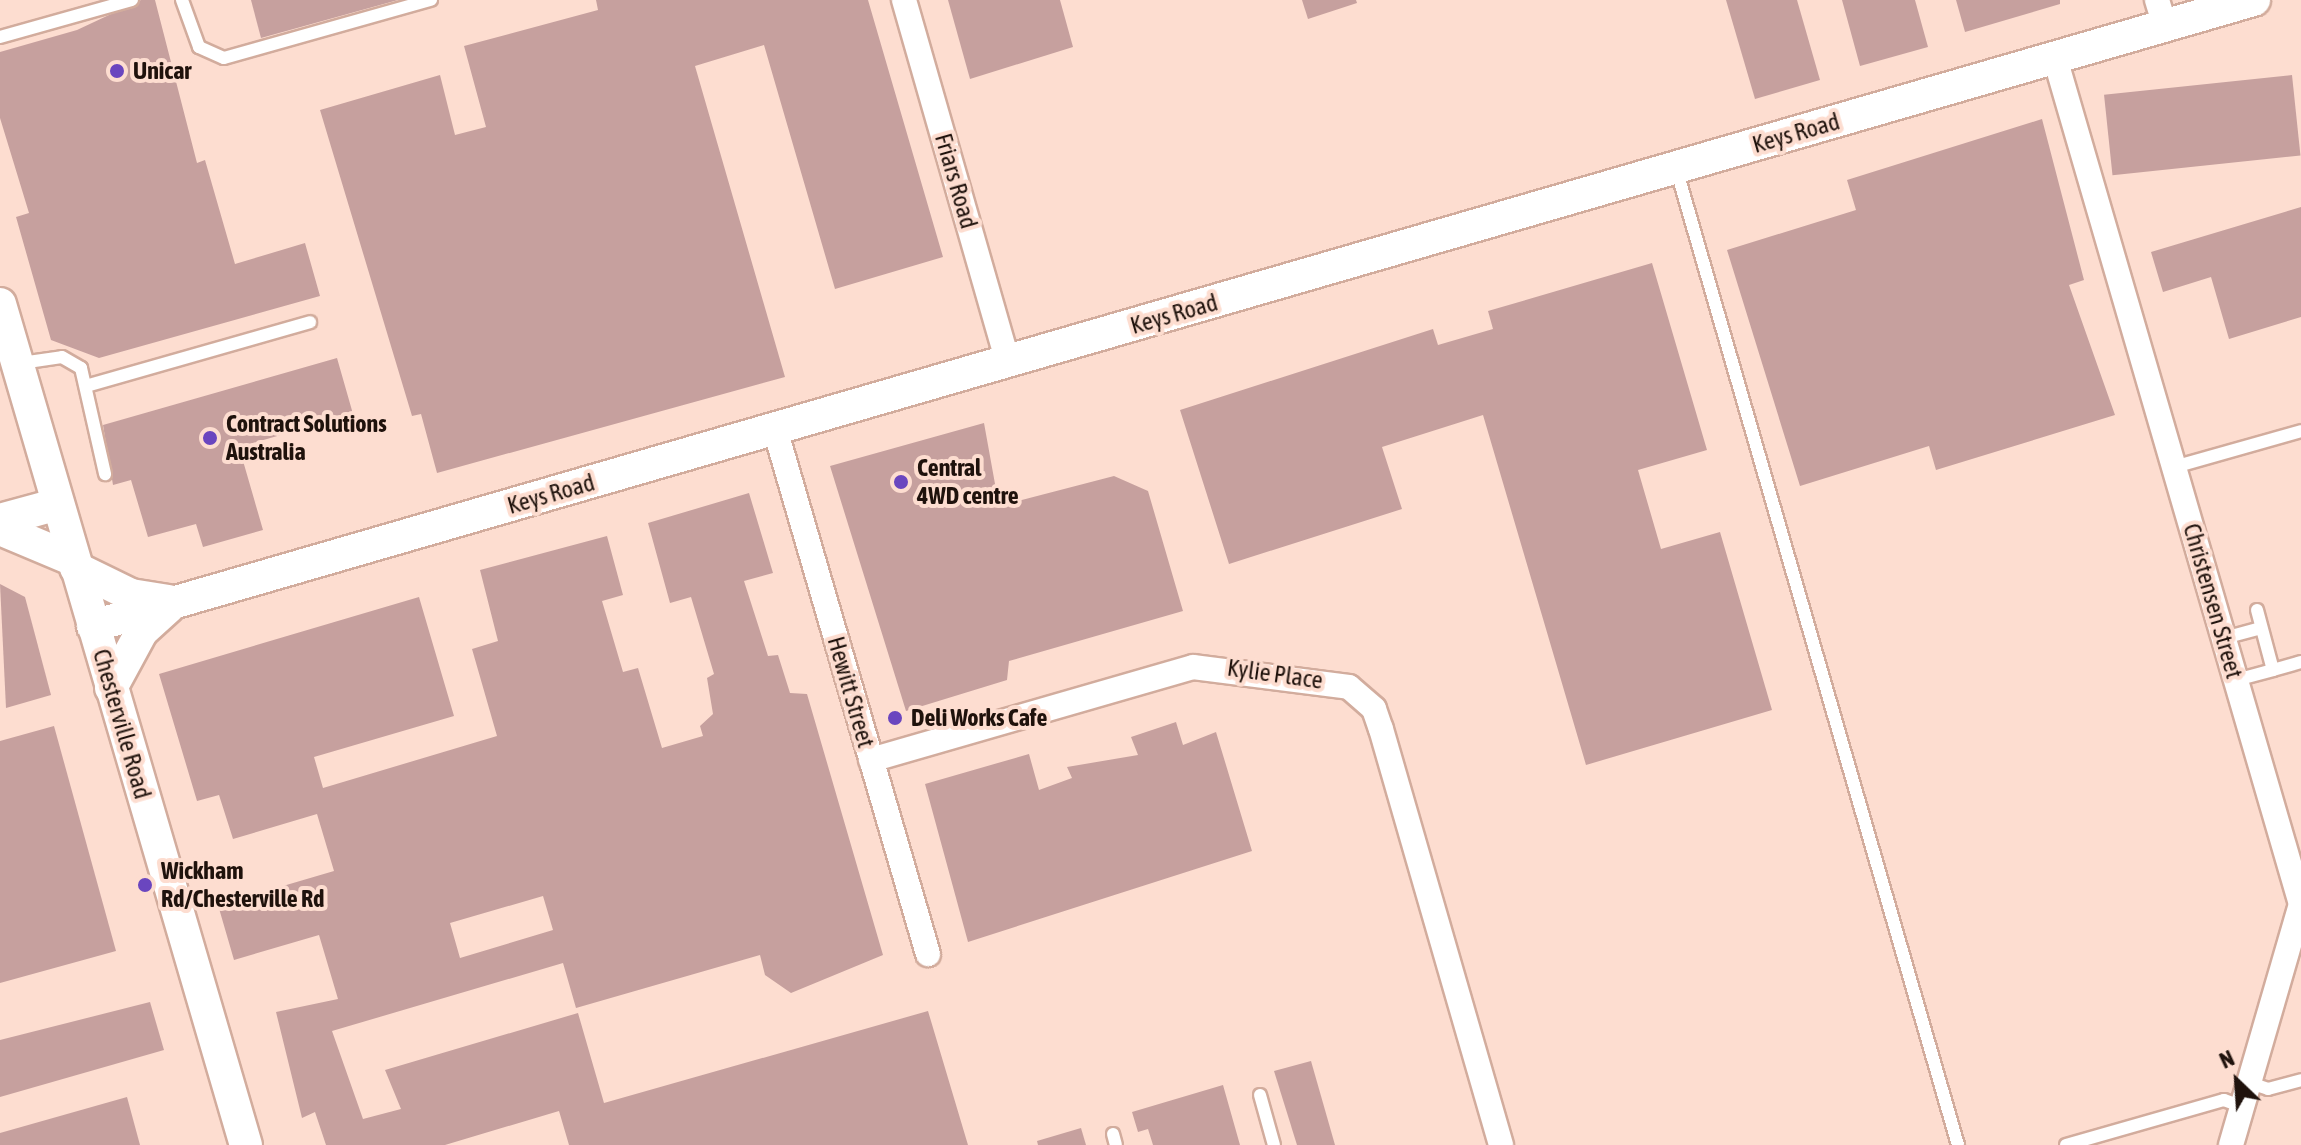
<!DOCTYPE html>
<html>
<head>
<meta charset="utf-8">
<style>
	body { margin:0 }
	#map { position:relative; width:2301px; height:1145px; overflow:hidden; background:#fdddd0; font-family:"Asap Condensed",sans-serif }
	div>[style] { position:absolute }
	.building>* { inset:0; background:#c6a09e; transform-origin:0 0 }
	.roads { filter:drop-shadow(2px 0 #d2ac9d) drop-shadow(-2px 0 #d2ac9d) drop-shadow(0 2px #d2ac9d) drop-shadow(0 -2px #d2ac9d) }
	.lane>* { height:12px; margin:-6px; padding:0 6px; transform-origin:6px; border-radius:6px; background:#fff }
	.street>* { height:24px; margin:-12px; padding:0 12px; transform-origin:12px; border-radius:12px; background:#fff }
	.secondary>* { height:32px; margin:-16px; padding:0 16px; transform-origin:16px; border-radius:16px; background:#fff }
	.dots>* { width:22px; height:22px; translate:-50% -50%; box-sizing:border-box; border:4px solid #fdddd0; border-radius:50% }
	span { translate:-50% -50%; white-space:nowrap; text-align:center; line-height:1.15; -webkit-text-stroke:8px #fdddd0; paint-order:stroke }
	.poi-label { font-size:24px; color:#1f120c; font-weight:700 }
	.left { translate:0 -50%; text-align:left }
	.street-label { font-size:24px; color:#1f120c }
	.north { position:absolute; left:2197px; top:1041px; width:80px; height:80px; -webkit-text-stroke:6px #fdddd0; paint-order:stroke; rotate:335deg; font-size:22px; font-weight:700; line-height:32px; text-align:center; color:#1f120c }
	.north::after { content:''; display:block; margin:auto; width:28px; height:36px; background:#1f120c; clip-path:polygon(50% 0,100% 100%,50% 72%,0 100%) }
</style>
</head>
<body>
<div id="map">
	<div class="building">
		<div style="clip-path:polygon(141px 0,155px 0,197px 163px,205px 160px,235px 264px,305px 243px,320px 296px,99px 358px,51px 340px,16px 217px,29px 213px,0 118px,0 52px,77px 30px)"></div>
		<div style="clip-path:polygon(251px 0,398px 0,261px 38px)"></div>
		<div style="clip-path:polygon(596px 0,868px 0,943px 257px,835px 289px,764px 45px,695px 66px,785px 377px,437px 473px,421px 414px,412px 416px,320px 110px,440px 75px,455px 135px,486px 127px,464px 46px,598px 10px)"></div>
		<div style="clip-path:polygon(948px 0,1060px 0,1073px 47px,970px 79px)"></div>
		<div style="clip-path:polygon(1302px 0,1356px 0,1357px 3px,1308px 19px)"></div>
		<div style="clip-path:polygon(1726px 0,1797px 0,1820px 80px,1755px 99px)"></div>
		<div style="clip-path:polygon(1842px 0,1915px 0,1928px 47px,1860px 66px)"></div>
		<div style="clip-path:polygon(1956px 0,2060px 0,2060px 4px,1965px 32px)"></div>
		<div style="left:2292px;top:75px;width:81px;height:189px;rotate:84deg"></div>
		<div style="clip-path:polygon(2042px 119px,2084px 280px,2069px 285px,2115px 415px,1936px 470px,1929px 446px,1800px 486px,1727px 250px,1856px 210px,1847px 180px)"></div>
		<div style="clip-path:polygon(2301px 207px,2301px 317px,2229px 339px,2211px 277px,2163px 292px,2151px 252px)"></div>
		<div style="clip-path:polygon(1652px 263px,1707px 450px,1638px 470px,1661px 549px,1720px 532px,1772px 710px,1586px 765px,1483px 415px,1382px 447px,1402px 509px,1229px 564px,1180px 410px,1433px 329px,1438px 345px,1493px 329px,1488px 311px)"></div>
		<div style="clip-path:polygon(337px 358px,353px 414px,239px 447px,263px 530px,203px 547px,196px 524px,148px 537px,131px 480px,113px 485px,103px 425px)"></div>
		<div style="clip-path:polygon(984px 423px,999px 506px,1114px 476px,1148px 491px,1183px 611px,1009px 661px,1007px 680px,906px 711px,830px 466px)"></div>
		<div style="clip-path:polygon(evenodd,749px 493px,773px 573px,744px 581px,768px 656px,778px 655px,790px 693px,807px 694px,883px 955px,791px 993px,765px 975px,760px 955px,576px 1008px,563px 963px,332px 1031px,363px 1119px,401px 1109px,385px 1070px,578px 1013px,604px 1103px,928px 1011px,968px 1145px,569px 1145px,559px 1111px,445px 1145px,326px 1145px,315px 1112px,302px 1118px,276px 1012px,338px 999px,319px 935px,234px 960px,218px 905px,334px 871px,317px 814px,233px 839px,219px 795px,197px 801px,159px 674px,419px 597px,454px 716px,314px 757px,323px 788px,497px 736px,472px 649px,498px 641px,480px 570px,607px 536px,623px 595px,602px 601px,623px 672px,638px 668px,662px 748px,703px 736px,700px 726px,713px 714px,707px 678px,714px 674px,691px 597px,670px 603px,648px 523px,749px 493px,543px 896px,553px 930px,460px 958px,450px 923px,543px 896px)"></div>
		<div style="clip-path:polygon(0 584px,25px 597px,51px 695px,6px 708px)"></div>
		<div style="clip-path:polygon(1176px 722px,1183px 745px,1216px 732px,1252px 851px,968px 942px,925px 784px,1029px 754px,1039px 790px,1072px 778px,1067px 767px,1138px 755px,1131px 737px)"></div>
		<div style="clip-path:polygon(54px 726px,116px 951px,0 983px,0 741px)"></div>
		<div style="clip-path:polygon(150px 1002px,164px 1050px,0 1097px,0 1040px)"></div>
		<div style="clip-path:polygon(1311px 1061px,1335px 1145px,1297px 1145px,1274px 1071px)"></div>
		<div style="clip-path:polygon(1223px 1085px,1240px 1145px,1153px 1145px,1148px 1129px,1138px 1132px,1132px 1112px)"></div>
		<div style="clip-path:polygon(127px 1097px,140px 1145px,0 1145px,0 1133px)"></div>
		<div style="clip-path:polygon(1081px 1128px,1086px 1145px,1038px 1145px,1037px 1141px)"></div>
	</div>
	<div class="roads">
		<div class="lane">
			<div style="left:182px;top:0;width:50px;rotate:70.1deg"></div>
			<div style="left:199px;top:47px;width:27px;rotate:24deg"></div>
			<div style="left:224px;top:58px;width:215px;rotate:-15.7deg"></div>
			<div style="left:0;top:37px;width:137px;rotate:-15.7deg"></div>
			<div style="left:1676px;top:168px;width:1017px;rotate:73.9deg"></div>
			<div style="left:21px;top:363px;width:41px;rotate:-8.3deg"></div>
			<div style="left:62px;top:357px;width:22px;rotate:30deg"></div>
			<div style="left:81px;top:368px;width:109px;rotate:77.2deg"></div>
			<div style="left:86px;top:386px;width:233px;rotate:-15.9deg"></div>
			<div style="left:2174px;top:467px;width:132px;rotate:-15.8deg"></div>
			<div style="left:2257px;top:610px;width:62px;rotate:75.1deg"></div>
			<div style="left:2273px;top:670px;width:29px;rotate:-16deg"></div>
			<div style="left:2224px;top:638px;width:38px;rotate:-15deg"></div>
			<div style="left:2236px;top:680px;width:38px;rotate:-15deg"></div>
			<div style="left:2250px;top:1083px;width:19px;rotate:18deg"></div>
			<div style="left:2268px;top:1089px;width:34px;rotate:-15deg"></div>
			<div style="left:1260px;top:1095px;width:52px;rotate:74.4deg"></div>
			<div style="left:1113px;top:1134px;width:11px;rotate:75deg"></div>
			<div style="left:2066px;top:1145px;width:164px;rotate:-15.9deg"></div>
			<div style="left:2224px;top:1100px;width:20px;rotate:20deg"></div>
		</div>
		<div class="street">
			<div style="left:904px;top:0;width:377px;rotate:74deg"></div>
			<div style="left:2157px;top:0;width:27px;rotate:73deg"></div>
			<div style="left:2055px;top:58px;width:881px;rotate:73.79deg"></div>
			<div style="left:2301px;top:904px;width:251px;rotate:106.2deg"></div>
			<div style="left:775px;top:429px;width:547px;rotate:73.75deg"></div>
			<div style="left:871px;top:760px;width:335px;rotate:-16.1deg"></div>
			<div style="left:1193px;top:667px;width:157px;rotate:7.3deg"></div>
			<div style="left:1349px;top:687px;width:33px;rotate:41deg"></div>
			<div style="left:1374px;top:709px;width:21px;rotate:71deg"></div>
			<div style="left:1381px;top:729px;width:433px;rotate:73.9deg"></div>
		</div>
		<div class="secondary">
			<div style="left:0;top:304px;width:876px;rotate:73.7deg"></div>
			<div style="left:0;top:520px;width:60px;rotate:-15.4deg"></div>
			<div style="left:0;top:529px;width:80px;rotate:22.7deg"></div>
			<div style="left:76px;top:568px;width:61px;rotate:26.1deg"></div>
			<div style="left:131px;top:595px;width:38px;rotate:9deg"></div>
			<div style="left:93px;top:626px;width:2250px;rotate:-16.16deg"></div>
			<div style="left:111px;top:688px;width:65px;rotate:-61.5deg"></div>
			<div style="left:142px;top:631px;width:36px;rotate:-42deg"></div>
		</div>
	</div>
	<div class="dots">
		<div style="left:117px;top:71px;background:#6a46bf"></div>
		<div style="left:210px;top:438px;background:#6a46bf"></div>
		<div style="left:901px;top:482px;background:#6a46bf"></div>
		<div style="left:895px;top:718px;background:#6a46bf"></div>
		<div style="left:145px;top:885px;background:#6a46bf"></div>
	</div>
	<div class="poi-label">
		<span class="left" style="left:133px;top:71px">Unicar</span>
		<span class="left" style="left:226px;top:438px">Contract Solutions<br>Australia</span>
		<span class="left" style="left:917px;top:482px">Central<br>4WD centre</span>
		<span class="left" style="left:911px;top:718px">Deli Works Cafe</span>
		<span class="left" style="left:161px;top:885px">Wickham<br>Rd/Chesterville Rd</span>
	</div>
	<div class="street-label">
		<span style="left:1796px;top:133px;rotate:-16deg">Keys Road</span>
		<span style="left:956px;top:181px;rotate:74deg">Friars Road</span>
		<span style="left:1174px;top:314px;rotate:-16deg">Keys Road</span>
		<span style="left:551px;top:494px;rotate:-16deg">Keys Road</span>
		<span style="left:2213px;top:601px;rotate:74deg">Christensen Street</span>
		<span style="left:1275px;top:674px;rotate:8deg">Kylie Place</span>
		<span style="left:851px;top:692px;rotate:74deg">Hewitt Street</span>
		<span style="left:122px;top:724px;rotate:74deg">Chesterville Road</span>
	</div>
	<div class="north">N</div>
</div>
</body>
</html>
